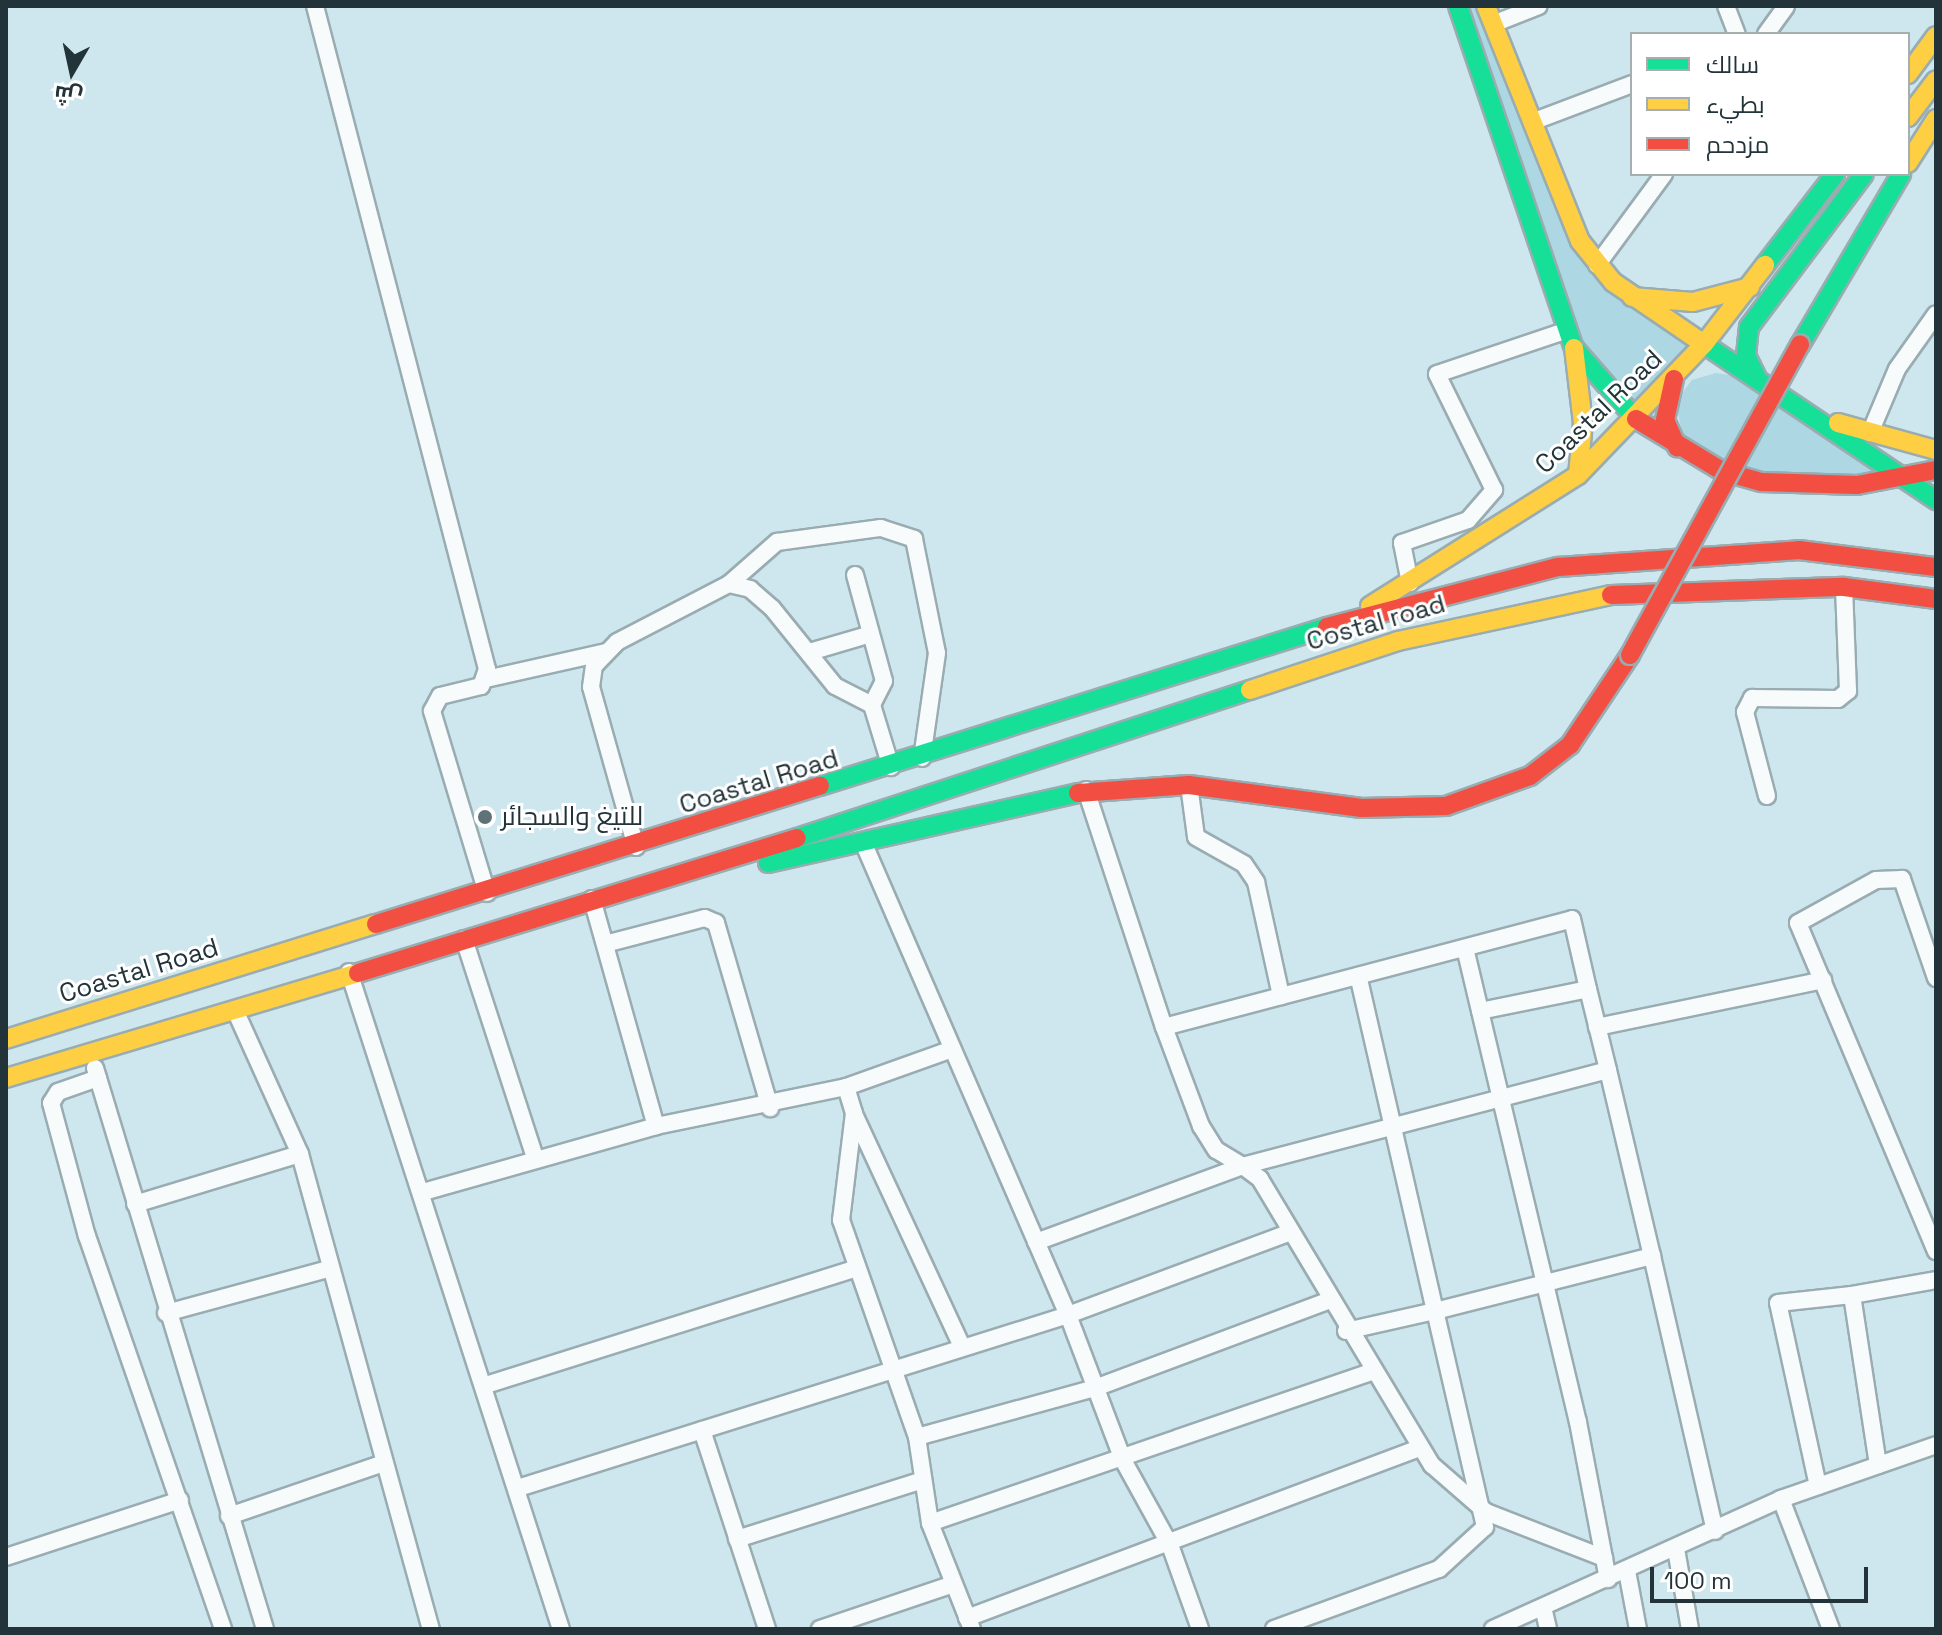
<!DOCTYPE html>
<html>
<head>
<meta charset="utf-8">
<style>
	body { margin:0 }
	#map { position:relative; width:1942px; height:1635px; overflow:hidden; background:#cee6ed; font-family:"Space Grotesk",Cairo,sans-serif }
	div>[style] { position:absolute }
	.green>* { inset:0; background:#add7e3 }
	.roads { filter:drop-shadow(2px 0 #99acb1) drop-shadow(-2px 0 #99acb1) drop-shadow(0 2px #99acb1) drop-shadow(0 -2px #99acb1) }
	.street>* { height:16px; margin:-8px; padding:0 8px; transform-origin:8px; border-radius:8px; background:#f8fbfc }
	.fast>* { height:18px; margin:-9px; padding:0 9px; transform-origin:9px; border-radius:9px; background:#16e098 }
	.slow>* { height:18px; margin:-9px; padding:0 9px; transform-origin:9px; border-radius:9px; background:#ffcf43 }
	.jam>* { height:18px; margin:-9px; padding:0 9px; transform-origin:9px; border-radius:9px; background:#f24e42 }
	.bridges { filter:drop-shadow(2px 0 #99acb1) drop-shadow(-2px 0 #99acb1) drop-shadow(0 2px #99acb1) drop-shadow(0 -2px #99acb1) }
	.jam-bridge>* { height:18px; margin:-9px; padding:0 9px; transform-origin:9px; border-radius:9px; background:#f24e42 }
	.dots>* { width:22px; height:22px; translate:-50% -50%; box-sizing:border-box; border:4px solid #fff; border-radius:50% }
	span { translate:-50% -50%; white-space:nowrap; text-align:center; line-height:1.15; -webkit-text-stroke:6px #fff; paint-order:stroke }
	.street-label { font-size:26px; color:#223439 }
	.poi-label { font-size:26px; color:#223439 }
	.left { translate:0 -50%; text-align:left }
	.frame { position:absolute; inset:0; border:8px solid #223439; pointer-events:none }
	.legend { position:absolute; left:1630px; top:32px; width:280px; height:144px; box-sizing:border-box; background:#fff; border:2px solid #a7aeb0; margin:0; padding:10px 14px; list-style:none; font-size:24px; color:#223439 }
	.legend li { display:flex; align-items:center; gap:16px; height:40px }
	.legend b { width:40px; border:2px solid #a7aeb0 }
	.north { position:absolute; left:32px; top:32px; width:80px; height:80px; -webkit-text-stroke:6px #fff; paint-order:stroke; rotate:189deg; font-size:22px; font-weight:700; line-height:32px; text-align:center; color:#223439 }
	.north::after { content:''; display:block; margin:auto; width:28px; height:36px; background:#223439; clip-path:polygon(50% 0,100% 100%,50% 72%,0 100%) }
	.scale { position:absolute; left:1650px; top:1567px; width:218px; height:36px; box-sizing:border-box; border:4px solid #223439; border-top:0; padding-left:10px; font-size:24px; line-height:28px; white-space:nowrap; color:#223439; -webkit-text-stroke:6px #fff; paint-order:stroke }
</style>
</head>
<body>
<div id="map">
	<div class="green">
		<div style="clip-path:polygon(1470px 6px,1481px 6px,1575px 253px,1626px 304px,1688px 346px,1637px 406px,1583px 346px)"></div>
		<div style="clip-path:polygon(1716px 373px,1729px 375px,1873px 471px,1835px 482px,1735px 467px,1683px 440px,1676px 401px,1692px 380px)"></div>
	</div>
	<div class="roads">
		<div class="street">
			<div style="left:315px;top:6px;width:685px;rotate:75.46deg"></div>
			<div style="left:487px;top:669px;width:18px;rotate:109deg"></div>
			<div style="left:481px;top:686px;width:42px;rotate:166.3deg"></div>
			<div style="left:440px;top:696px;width:17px;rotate:118deg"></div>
			<div style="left:432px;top:711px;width:190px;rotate:73.2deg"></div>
			<div style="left:1726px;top:6px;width:30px;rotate:69deg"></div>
			<div style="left:1493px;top:24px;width:49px;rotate:-21.4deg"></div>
			<div style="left:1766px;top:34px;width:34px;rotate:-54deg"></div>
			<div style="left:1532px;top:122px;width:107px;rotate:-20.8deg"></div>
			<div style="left:1597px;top:265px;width:113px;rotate:-53.6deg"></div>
			<div style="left:1870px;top:433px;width:69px;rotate:-67.1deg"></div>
			<div style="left:1897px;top:369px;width:67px;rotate:-54.7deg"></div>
			<div style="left:855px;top:575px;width:110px;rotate:74.7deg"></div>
			<div style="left:884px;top:681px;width:27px;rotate:117deg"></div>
			<div style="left:1410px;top:583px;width:41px;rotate:-101.3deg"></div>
			<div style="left:1402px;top:543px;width:70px;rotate:-19.2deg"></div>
			<div style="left:1468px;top:520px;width:40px;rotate:-49deg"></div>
			<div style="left:1494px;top:490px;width:129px;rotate:-116.2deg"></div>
			<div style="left:1437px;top:374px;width:138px;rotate:-18.6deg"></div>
			<div style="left:729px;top:584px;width:22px;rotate:13deg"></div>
			<div style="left:750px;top:589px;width:29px;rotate:41deg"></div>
			<div style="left:772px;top:608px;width:100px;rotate:51.1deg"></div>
			<div style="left:835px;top:686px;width:42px;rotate:27.2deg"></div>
			<div style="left:872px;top:705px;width:65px;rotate:73deg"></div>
			<div style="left:813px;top:651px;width:60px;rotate:-16.3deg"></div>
			<div style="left:486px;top:679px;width:123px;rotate:-12.7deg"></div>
			<div style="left:1189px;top:785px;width:52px;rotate:82.3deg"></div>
			<div style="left:1196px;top:837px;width:55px;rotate:29.4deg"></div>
			<div style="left:1244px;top:864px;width:22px;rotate:56deg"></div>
			<div style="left:1256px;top:882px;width:117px;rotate:77.6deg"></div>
			<div style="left:1086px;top:790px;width:250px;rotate:71.8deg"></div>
			<div style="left:1767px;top:796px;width:87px;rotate:-104.7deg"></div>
			<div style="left:1745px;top:712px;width:16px;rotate:-63deg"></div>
			<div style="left:1752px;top:698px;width:86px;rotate:0.7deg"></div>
			<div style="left:1838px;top:699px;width:13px;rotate:-39deg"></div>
			<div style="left:1848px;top:691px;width:104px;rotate:-92.2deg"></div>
			<div style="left:863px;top:842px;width:516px;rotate:66.57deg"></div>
			<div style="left:1068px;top:1315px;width:155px;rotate:69.2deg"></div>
			<div style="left:1123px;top:1460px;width:97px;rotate:61.1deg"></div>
			<div style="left:1170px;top:1545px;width:89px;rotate:70.3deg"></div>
			<div style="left:636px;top:847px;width:166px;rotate:-105.7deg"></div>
			<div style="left:591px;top:687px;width:21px;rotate:-82deg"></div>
			<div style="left:594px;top:666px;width:33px;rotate:-46deg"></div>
			<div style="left:617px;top:642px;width:126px;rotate:-27.4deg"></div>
			<div style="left:729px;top:584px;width:64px;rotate:-41.2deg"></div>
			<div style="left:777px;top:542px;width:105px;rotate:-7.7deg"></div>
			<div style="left:881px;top:528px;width:35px;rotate:18deg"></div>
			<div style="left:914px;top:539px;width:116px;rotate:78.6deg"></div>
			<div style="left:937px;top:653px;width:106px;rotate:98.1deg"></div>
			<div style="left:592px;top:899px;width:236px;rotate:74.3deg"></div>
			<div style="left:464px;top:939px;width:230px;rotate:72deg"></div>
			<div style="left:605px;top:944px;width:103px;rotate:-14.6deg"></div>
			<div style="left:705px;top:918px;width:12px;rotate:24deg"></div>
			<div style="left:716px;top:923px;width:193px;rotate:73.7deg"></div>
			<div style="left:1465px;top:948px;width:487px;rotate:76.6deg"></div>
			<div style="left:1578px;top:1422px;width:160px;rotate:79.2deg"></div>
			<div style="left:349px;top:972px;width:690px;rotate:72.12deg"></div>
			<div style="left:1936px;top:978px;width:105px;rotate:-109deg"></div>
			<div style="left:1902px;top:879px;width:26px;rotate:178deg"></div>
			<div style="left:1876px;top:880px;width:89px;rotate:151.1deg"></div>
			<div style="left:1798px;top:923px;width:356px;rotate:67.2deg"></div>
			<div style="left:235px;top:1010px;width:158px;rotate:65.7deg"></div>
			<div style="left:300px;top:1154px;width:493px;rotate:74.6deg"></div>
			<div style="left:1480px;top:1011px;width:110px;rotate:-11.5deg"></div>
			<div style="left:1597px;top:1027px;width:231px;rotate:-11.7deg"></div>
			<div style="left:95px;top:1068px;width:586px;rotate:73.14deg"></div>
			<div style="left:1608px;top:1070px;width:377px;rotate:165.3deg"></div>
			<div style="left:1243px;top:1166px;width:31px;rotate:-149deg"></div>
			<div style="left:1216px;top:1150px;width:28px;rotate:-122deg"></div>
			<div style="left:1201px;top:1126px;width:106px;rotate:-110.5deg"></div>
			<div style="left:1164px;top:1027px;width:422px;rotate:-14.8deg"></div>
			<div style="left:1572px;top:919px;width:72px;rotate:77.1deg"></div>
			<div style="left:1588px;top:989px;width:83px;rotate:76.1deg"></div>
			<div style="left:1608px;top:1070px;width:191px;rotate:76.7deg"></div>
			<div style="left:98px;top:1078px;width:42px;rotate:160.7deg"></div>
			<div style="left:58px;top:1092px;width:13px;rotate:122deg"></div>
			<div style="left:51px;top:1103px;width:138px;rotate:74.9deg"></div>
			<div style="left:87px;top:1236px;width:416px;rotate:70.9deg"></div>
			<div style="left:846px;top:1087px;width:113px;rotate:-19.7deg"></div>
			<div style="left:855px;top:1116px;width:255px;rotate:65.1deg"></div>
			<div style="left:423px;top:1192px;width:242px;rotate:-15.8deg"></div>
			<div style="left:656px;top:1126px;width:194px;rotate:-11.6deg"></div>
			<div style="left:846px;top:1087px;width:27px;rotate:73deg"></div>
			<div style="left:854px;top:1113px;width:108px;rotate:96.9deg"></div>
			<div style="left:841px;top:1220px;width:230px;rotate:70.7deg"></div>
			<div style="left:917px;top:1437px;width:87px;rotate:81.4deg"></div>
			<div style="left:930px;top:1523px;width:114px;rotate:68.4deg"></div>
			<div style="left:135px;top:1204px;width:172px;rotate:-16.9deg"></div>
			<div style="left:1036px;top:1242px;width:221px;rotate:-20.2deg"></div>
			<div style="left:1243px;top:1166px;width:21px;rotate:37deg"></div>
			<div style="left:1260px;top:1179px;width:334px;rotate:59deg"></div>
			<div style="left:1432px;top:1465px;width:72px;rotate:41deg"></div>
			<div style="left:1486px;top:1512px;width:127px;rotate:21.3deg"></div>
			<div style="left:166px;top:1313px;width:168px;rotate:-15.2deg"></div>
			<div style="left:1346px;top:1331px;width:91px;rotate:-12.7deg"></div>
			<div style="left:1435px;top:1311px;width:344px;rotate:-102.9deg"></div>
			<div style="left:486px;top:1385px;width:389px;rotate:-17.5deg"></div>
			<div style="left:702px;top:1430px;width:209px;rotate:71.9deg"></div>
			<div style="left:917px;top:1437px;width:185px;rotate:-15.4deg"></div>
			<div style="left:1095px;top:1388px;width:249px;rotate:-20.5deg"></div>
			<div style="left:1878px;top:1465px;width:172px;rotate:-98.7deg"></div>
			<div style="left:1852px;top:1295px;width:85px;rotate:-10.1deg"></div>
			<div style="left:1818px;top:1486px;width:187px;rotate:-102.3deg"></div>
			<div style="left:1778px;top:1303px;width:74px;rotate:-6.2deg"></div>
			<div style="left:518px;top:1488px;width:577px;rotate:-17.46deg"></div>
			<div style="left:1068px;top:1315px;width:235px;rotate:-20.4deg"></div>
			<div style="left:1781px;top:1499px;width:139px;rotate:69deg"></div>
			<div style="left:229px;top:1516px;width:161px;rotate:-18.9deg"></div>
			<div style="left:930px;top:1523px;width:465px;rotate:-18.9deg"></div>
			<div style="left:737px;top:1539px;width:195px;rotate:-17.6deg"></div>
			<div style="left:1676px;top:1549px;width:81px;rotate:80.1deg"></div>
			<div style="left:6px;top:1557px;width:183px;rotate:-18.1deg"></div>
			<div style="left:1627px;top:1571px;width:59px;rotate:79.3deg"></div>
			<div style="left:1543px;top:1607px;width:23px;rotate:77deg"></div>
			<div style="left:967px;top:1618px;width:484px;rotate:-20.6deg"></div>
			<div style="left:820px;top:1629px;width:138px;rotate:-18.6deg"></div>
			<div style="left:1274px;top:1629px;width:176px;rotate:-20deg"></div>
			<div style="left:1439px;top:1569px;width:62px;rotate:-42.4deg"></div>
			<div style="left:1485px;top:1527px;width:222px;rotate:-103deg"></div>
			<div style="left:1435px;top:1311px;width:224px;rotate:-14.2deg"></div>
			<div style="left:1652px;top:1256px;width:282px;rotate:77.1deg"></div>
			<div style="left:1493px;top:1629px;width:316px;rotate:-24.3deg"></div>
			<div style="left:1781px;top:1499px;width:164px;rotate:-19.2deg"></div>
		</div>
		<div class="fast">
			<div style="left:1458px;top:6px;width:361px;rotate:71.3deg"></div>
			<div style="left:1574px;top:348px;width:94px;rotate:48.9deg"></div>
			<div style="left:1765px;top:265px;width:115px;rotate:-52.4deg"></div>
			<div style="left:1704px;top:344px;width:280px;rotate:33.9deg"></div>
			<div style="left:1800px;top:345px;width:199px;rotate:-59.4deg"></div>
			<div style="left:1758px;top:380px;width:28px;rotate:-116deg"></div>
			<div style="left:1746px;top:355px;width:28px;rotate:-84deg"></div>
			<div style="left:1749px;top:327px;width:191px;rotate:-53.1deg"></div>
			<div style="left:820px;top:786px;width:531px;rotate:-17.41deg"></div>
			<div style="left:797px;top:838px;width:477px;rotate:-18.1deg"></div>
			<div style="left:768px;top:863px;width:318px;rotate:-12.7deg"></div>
		</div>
		<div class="slow">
			<div style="left:1486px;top:6px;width:253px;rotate:68.2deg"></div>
			<div style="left:1580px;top:241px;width:53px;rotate:51.2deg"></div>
			<div style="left:1613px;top:282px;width:110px;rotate:34.3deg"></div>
			<div style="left:1908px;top:74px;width:47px;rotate:-53.6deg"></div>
			<div style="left:1908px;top:117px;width:46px;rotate:-52.9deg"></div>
			<div style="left:1908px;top:163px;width:52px;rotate:-57.5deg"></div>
			<div style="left:1632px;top:297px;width:61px;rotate:4.7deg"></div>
			<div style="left:1693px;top:302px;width:59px;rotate:-14.7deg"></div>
			<div style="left:1574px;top:348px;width:76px;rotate:83.2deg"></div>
			<div style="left:1583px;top:423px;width:52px;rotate:95.5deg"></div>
			<div style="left:1838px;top:423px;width:102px;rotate:15.4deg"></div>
			<div style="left:1370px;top:606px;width:246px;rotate:-32.2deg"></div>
			<div style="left:1578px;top:475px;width:182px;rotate:-46.1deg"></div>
			<div style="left:1704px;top:344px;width:100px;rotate:-52.3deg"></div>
			<div style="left:1250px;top:690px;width:156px;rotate:-18.3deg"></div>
			<div style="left:1398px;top:641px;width:218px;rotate:-12.2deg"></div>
			<div style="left:6px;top:1039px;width:387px;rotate:-17.3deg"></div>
			<div style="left:6px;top:1078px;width:367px;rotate:-16.6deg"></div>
		</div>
		<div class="jam">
			<div style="left:1674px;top:379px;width:42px;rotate:102.4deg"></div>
			<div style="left:1665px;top:420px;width:30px;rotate:66deg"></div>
			<div style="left:1636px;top:419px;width:100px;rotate:31.2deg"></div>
			<div style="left:1722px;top:471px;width:41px;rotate:15.8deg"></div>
			<div style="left:1761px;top:482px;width:96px;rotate:1.8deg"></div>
			<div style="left:1857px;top:485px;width:80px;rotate:-10.8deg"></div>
			<div style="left:1611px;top:595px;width:233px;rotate:-2deg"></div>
			<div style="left:1844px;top:587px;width:93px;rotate:7.4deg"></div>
			<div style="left:1327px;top:627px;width:239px;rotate:-14.6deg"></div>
			<div style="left:1558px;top:567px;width:242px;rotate:-4deg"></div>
			<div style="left:1799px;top:550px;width:138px;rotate:7.1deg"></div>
			<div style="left:1078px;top:793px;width:111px;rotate:-4.1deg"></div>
			<div style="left:1189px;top:785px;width:174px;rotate:7.6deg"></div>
			<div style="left:1361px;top:808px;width:85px;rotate:-1.3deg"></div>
			<div style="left:1446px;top:806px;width:89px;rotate:-19.7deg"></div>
			<div style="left:1530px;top:776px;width:51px;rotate:-37.8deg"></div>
			<div style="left:1570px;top:745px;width:108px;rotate:-56.3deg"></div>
			<div style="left:376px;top:924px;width:465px;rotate:-17.3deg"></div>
			<div style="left:358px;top:973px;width:459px;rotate:-17.1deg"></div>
		</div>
	</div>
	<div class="bridges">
		<div class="jam-bridge">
			<div style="left:1630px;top:655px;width:354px;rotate:-61.3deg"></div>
		</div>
	</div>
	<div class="dots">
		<div style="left:485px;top:817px;background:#5e7278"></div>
	</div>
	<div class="street-label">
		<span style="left:1599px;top:412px;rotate:-44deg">Coastal Road</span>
		<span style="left:1376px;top:623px;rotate:-16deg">Costal road</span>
		<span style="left:759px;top:782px;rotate:-17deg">Coastal Road</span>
		<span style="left:139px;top:971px;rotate:-17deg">Coastal Road</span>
	</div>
	<div class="poi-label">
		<span class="left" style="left:501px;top:817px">للتيغ والسجائر</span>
	</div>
	<div class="frame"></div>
	<ul class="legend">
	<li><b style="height:10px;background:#16e098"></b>سالك</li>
	<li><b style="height:10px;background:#ffcf43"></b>بطيء</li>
	<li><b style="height:10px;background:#f24e42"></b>مزدحم</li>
	</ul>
	<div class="north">ش</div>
	<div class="scale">100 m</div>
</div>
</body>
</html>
